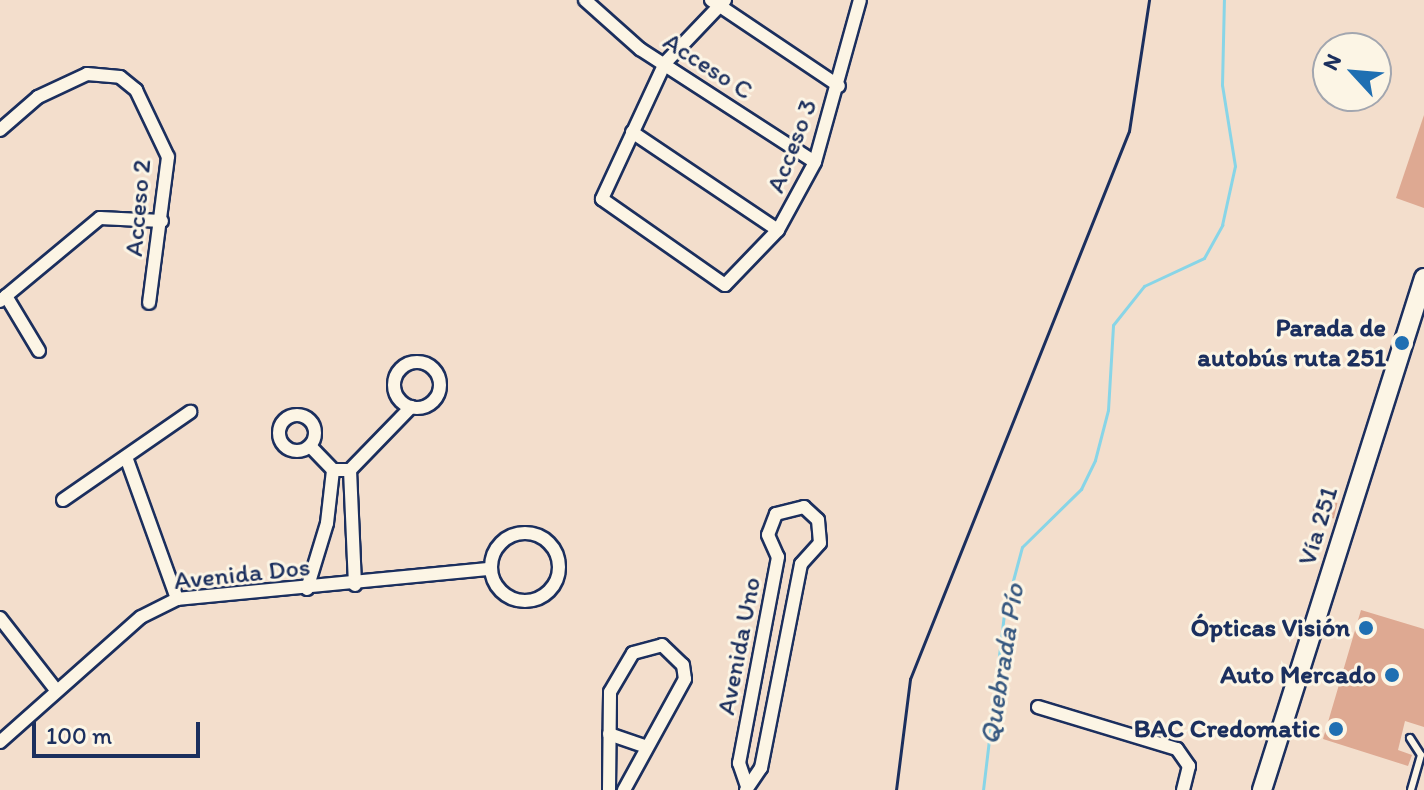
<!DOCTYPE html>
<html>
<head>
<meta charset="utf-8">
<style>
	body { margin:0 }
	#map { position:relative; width:1424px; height:790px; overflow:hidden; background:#f3decc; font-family:Itim,sans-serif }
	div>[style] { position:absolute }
	.stream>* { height:3px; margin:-1.5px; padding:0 1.5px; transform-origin:1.5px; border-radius:1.5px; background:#88d5e7 }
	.building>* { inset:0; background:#dea992; transform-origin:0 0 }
	.roads { filter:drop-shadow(2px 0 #1b2f5e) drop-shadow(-2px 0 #1b2f5e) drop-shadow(0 2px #1b2f5e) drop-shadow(0 -2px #1b2f5e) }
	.lane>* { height:6px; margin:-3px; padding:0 3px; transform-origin:3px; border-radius:3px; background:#fcf5e5 }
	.street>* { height:12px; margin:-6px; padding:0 6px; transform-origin:6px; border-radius:6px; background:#fcf5e5 }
	.street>.ring { margin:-6px; padding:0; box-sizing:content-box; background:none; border:12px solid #fcf5e5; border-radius:50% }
	.secondary>* { height:18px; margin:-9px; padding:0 9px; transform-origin:9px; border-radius:9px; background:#fcf5e5 }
	.rail>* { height:3px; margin:-1.5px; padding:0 1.5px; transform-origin:1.5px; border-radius:1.5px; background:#1b2f5e }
	.dots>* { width:22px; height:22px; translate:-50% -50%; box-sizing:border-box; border:4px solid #fcf5e5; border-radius:50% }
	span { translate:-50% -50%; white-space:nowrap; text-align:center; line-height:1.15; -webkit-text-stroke:6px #fcf5e5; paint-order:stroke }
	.street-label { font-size:26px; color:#1b2f5e }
	.poi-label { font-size:26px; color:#1b2f5e; font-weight:700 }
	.right { translate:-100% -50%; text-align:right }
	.water-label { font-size:28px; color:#365880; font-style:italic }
	.north { position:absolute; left:1312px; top:32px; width:80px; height:80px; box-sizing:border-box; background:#fcf5e5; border:2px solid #a2a6af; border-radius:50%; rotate:296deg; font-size:22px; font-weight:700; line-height:32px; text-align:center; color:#1b2f5e }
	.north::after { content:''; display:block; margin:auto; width:28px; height:36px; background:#1f6fb2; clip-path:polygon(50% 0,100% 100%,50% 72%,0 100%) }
	.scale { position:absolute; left:32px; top:722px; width:168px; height:36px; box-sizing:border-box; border:4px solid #1b2f5e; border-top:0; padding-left:10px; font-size:24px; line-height:28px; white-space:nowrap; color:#1b2f5e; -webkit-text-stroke:6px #fcf5e5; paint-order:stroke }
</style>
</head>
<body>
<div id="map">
	<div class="stream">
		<div style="left:983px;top:790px;width:177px;rotate:-83.2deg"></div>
		<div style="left:1004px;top:614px;width:69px;rotate:-75deg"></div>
		<div style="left:1022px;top:547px;width:83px;rotate:-44.5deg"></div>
		<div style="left:1081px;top:489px;width:32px;rotate:-64deg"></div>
		<div style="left:1095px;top:460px;width:52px;rotate:-75.4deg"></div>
		<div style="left:1108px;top:410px;width:85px;rotate:-86.6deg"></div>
		<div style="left:1113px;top:325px;width:50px;rotate:-51.5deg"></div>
		<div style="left:1144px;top:286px;width:66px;rotate:-25deg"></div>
		<div style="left:1204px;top:258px;width:38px;rotate:-61deg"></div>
		<div style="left:1222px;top:225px;width:60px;rotate:-77.6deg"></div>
		<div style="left:1235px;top:166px;width:82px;rotate:-99.1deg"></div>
		<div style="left:1222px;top:85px;width:85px;rotate:-88.7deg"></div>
	</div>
	<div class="building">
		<div style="clip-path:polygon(1424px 115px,1424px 208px,1396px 198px)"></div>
		<div style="left:1316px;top:498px;width:22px;height:16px;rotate:13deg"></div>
		<div style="clip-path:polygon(1361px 610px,1424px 629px,1424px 727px,1405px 721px,1398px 750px,1412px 755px,1408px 766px,1323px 739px)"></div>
	</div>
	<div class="roads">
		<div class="lane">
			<div style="left:1410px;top:738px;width:20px;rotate:57deg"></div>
			<div style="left:1421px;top:755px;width:36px;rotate:106deg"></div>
		</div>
		<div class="street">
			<div style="left:585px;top:0;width:74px;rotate:41.7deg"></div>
			<div style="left:640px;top:49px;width:208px;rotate:32.9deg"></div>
			<div style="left:711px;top:0;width:154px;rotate:33.9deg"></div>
			<div style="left:725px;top:0;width:87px;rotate:133.6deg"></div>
			<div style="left:665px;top:63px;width:150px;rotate:114.9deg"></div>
			<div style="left:602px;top:199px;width:150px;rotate:35deg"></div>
			<div style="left:725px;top:285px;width:76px;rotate:-46.1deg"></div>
			<div style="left:778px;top:230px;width:77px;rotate:-61.4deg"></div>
			<div style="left:815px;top:162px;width:168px;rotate:-74.5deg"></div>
			<div style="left:0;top:130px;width:50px;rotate:-41deg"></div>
			<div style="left:38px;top:97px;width:54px;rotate:-25.1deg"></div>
			<div style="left:87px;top:74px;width:33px;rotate:5deg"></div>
			<div style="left:120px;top:77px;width:21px;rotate:39deg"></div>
			<div style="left:136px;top:90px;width:74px;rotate:64.5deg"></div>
			<div style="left:168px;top:157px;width:147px;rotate:97.4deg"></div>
			<div style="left:632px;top:132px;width:176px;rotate:33.9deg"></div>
			<div style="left:6px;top:296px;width:64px;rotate:59deg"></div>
			<div style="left:0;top:301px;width:130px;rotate:-39.7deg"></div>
			<div style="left:100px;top:218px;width:62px;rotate:2.8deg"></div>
			<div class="ring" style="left:394px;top:362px;width:34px;height:34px"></div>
			<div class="ring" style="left:279px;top:415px;width:24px;height:24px"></div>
			<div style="left:310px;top:446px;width:33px;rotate:46deg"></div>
			<div style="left:333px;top:470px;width:17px"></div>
			<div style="left:350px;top:470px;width:88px;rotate:-45.9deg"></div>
			<div style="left:126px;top:457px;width:151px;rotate:70.2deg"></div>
			<div style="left:350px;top:470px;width:115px;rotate:87.5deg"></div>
			<div style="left:63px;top:500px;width:155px;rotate:-34.7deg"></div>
			<div class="ring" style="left:491px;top:533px;width:56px;height:56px"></div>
			<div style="left:307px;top:589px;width:69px;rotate:-73.1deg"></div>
			<div style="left:327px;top:523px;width:53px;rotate:-83.5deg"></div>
			<div style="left:0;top:618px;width:91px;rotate:52.1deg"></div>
			<div style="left:1038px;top:707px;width:145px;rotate:16.8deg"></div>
			<div style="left:1177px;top:749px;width:21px;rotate:55deg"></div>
			<div style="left:1189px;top:766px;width:25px;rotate:104deg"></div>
			<div style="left:609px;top:734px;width:37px;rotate:19deg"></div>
			<div style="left:0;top:742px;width:188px;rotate:-41.6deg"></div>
			<div style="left:141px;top:617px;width:40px;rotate:-26.6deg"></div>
			<div style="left:177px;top:599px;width:314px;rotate:-5.5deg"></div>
			<div style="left:609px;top:790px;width:98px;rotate:-89.4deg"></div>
			<div style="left:610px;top:692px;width:45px;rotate:-59.5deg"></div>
			<div style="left:633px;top:653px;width:30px;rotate:-15deg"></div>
			<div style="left:662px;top:645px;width:29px;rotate:44deg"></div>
			<div style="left:683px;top:665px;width:14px;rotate:82deg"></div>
			<div style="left:685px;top:679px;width:127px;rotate:118.8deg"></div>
			<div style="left:746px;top:790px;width:27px;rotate:-56deg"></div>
			<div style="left:761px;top:768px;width:208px;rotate:-78.9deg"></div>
			<div style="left:801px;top:564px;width:28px;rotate:-48deg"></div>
			<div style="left:820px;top:543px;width:23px;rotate:-95deg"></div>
			<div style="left:818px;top:520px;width:19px;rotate:-137deg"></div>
			<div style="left:804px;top:507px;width:29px;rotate:166deg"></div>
			<div style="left:776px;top:514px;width:22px;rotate:111deg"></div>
			<div style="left:768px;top:535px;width:24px;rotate:66deg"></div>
			<div style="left:778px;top:557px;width:210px;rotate:100.7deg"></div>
			<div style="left:739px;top:763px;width:24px;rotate:71deg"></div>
		</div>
		<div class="secondary">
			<div style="left:1262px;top:790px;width:537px;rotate:-72.44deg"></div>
		</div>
	</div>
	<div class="rail">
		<div style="left:896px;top:790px;width:112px;rotate:-82.8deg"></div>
		<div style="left:910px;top:679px;width:590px;rotate:-68.22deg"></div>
		<div style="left:1129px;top:131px;width:133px;rotate:-81.3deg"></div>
	</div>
	<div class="dots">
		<div style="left:1402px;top:343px;background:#1f6fb2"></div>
		<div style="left:1366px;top:628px;background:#1f6fb2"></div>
		<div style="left:1392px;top:675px;background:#1f6fb2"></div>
		<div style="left:1336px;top:729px;background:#1f6fb2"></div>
	</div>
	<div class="street-label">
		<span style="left:708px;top:66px;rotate:33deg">Acceso C</span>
		<span style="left:792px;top:146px;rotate:-69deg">Acceso 3</span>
		<span style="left:138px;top:208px;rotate:-85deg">Acceso 2</span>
		<span style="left:1318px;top:526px;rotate:-73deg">Vía 251</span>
		<span style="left:242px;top:574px;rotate:-6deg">Avenida Dos</span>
		<span style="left:739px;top:646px;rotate:-79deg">Avenida Uno</span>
	</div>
	<div class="poi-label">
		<span class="right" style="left:1386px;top:343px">Parada de<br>autobús ruta 251</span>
		<span class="right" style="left:1350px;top:628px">Ópticas Visión</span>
		<span class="right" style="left:1376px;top:675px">Auto Mercado</span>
		<span class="right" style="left:1320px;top:729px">BAC Credomatic</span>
	</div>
	<div class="water-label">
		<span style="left:1001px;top:664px;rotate:-81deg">Quebrada Pío</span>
	</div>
	<div class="north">N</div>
	<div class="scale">100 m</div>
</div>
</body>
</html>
